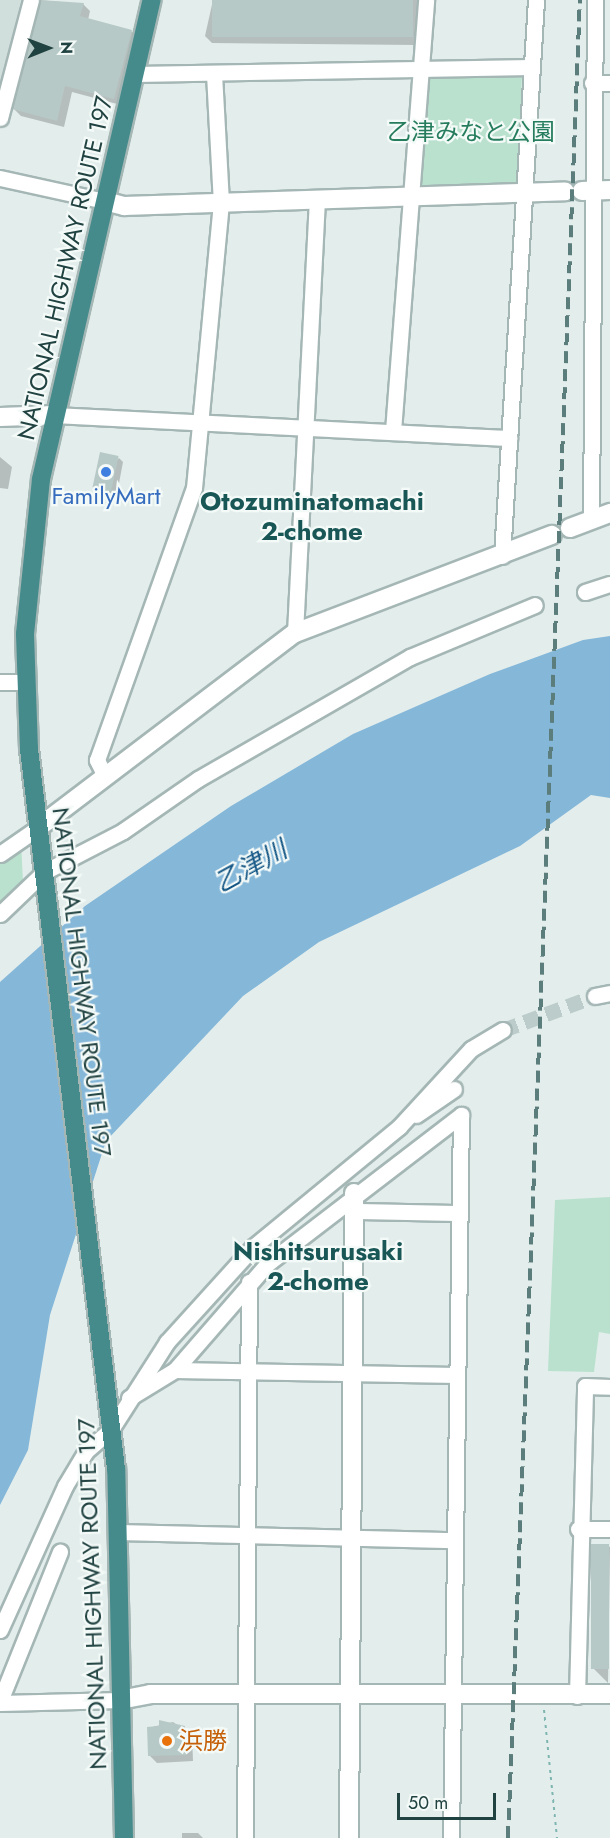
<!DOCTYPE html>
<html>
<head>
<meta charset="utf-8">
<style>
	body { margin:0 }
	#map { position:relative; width:610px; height:1838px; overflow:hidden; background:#e3eeec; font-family:Jost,"Noto Sans JP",sans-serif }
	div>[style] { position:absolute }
	.built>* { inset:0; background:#d0dedc }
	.green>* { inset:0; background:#b9e1ce }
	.water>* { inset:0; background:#85b7d9 }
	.shadow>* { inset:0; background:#0003 }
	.building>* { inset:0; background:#b7c9c6; transform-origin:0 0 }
	.minor-tunnel>* { height:15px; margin-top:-7.5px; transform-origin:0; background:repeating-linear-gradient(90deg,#bcccca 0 15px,transparent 0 23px) }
	.path>* { height:2px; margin-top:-1px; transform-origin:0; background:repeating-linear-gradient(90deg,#7fb5b1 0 3px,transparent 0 7.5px) }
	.roads { filter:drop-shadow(2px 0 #a5b7b5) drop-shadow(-2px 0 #a5b7b5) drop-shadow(0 2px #a5b7b5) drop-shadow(0 -2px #a5b7b5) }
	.minor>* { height:15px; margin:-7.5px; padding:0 7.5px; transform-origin:7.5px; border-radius:7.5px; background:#fff }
	.tertiary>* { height:18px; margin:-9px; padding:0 9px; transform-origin:9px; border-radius:9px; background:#fff }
	.trunk>* { height:18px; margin:-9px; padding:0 9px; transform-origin:9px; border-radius:9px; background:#458b8c }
	.rail>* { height:4px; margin-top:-2px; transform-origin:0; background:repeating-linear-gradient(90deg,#5b7d7c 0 12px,transparent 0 18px) }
	.dots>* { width:16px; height:16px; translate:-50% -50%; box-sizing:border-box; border:3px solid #f4faf8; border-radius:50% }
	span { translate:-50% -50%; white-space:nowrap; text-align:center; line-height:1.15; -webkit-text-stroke:4.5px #f4faf8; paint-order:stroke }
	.park-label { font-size:24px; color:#267d5d }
	.street-label { font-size:24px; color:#204241 }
	.shop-label { font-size:24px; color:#366cbe }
	.food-label { font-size:24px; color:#c56008 }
	.left { translate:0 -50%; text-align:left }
	.neighbourhood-label { font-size:26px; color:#195656; font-weight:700 }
	.water-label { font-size:26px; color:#135685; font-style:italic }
	.north { position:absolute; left:18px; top:18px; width:60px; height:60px; -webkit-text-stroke:4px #f4faf8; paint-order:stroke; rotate:89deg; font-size:16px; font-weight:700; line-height:24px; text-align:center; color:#204241 }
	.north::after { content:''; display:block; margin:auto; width:21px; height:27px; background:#204241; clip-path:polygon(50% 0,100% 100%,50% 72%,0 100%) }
	.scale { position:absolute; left:397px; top:1793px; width:99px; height:27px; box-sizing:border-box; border:3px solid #204241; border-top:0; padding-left:8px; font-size:18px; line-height:21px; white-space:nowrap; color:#204241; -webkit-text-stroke:4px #f4faf8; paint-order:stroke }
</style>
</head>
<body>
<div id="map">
	<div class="built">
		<div style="clip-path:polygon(0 0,21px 0,0 88px)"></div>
	</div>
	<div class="green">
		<div style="clip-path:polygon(522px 73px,518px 185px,421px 192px,417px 187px,425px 79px)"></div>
		<div style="clip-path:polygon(21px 841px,23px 883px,0 902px,0 854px)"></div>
		<div style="clip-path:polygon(610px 1197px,610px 1334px,599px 1332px,594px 1372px,548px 1371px,555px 1200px)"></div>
	</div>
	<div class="water">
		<div style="clip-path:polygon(610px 636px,610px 798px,591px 795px,520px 846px,319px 942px,243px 996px,106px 1141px,50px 1315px,28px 1450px,0 1505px,0 982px,85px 906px,231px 806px,353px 734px,490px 674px,583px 640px)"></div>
	</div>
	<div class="shadow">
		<div style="clip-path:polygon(38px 0,83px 4px,90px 11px,88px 20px,131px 31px,138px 38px,121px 105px,72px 92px,64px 127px,21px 116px,14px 109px)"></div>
		<div style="clip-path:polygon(213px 0,420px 0,416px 45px,212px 43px,205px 36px)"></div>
		<div style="clip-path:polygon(0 457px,12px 467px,8px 489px,0 488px)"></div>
		<div style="clip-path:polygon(119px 458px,123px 462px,117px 494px,99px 491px,95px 486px)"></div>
		<div style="clip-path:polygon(608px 1546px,610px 1547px,608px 1683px,594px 1669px)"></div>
		<div style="clip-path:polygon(173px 1722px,192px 1735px,193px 1761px,157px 1763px,150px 1756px,148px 1728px)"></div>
		<div style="clip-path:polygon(182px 1833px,198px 1833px,203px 1838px,182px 1838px)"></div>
	</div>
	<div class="building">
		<div style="clip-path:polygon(40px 0,84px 3px,80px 16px,132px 30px,114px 99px,65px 86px,57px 121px,12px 109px)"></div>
		<div style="left:212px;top:0;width:201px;height:37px"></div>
		<div style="left:100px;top:452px;width:19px;height:36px;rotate:12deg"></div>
		<div style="left:591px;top:1544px;width:18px;height:125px"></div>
		<div style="clip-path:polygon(159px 1720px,185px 1726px,187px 1755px,148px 1756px,147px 1727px,159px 1726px)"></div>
	</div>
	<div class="minor-tunnel">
		<div style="left:503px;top:1030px;width:98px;rotate:-20.3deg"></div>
	</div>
	<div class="path">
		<div style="left:544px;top:1710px;width:129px;rotate:84.2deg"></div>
	</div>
	<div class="roads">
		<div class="minor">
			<div style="left:135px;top:74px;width:396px;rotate:-1deg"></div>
			<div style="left:592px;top:83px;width:18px"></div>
			<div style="left:0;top:118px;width:122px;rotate:-75.3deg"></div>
			<div style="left:0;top:178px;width:107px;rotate:12.4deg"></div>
			<div style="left:54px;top:415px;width:456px;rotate:2.9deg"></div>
			<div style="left:393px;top:431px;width:432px;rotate:-85.6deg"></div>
			<div style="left:591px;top:520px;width:520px;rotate:-89.56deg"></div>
			<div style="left:502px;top:556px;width:557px;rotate:-86.5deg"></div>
			<div style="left:585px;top:592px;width:26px;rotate:-18deg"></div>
			<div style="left:295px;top:633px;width:433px;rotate:-87.1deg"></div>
			<div style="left:0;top:682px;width:25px"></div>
			<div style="left:105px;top:776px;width:18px;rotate:-117deg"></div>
			<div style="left:97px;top:760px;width:289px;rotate:-70.4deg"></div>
			<div style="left:194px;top:488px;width:286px;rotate:-84.6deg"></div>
			<div style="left:221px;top:203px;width:130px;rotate:-93.1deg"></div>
			<div style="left:0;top:854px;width:47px;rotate:-34.7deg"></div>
			<div style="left:0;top:914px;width:61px;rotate:-43.7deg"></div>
			<div style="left:44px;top:872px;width:89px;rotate:-27.4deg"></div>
			<div style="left:123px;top:831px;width:91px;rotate:-34.7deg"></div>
			<div style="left:198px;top:779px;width:245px;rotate:-29.9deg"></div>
			<div style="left:410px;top:657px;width:135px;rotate:-22.6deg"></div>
			<div style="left:595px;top:996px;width:15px;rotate:-11deg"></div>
			<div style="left:416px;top:1115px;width:46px;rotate:-34.4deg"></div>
			<div style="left:354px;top:1211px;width:106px;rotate:1.1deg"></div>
			<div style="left:175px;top:1370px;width:282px;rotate:1deg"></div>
			<div style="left:129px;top:1398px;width:54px;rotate:-31.3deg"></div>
			<div style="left:175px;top:1370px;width:140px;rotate:-49deg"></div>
			<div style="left:267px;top:1264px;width:245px;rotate:-37.5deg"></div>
			<div style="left:578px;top:1529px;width:32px"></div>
			<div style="left:118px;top:1532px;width:337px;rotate:1.4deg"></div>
			<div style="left:0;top:1630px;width:158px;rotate:-65.7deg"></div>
			<div style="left:65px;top:1486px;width:41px;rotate:-59deg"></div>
			<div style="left:86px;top:1451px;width:35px;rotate:-41deg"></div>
			<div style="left:112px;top:1428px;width:102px;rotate:-57.4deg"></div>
			<div style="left:167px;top:1342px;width:128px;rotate:-47.8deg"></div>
			<div style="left:253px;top:1247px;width:189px;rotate:-39.4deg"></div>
			<div style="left:399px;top:1127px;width:106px;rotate:-47.3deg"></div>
			<div style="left:471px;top:1049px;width:37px;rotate:-31deg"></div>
			<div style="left:577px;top:1696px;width:310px;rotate:-88.5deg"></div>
			<div style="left:585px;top:1386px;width:25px;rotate:2deg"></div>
			<div style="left:0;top:1701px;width:161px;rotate:-68.1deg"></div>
			<div style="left:0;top:1703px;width:120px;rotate:-1.4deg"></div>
			<div style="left:245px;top:1838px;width:556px;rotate:-89.59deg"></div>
			<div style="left:451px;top:1838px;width:723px;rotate:-89.21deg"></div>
		</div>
		<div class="tertiary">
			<div style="left:582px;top:191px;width:28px;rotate:-2deg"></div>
			<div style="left:105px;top:201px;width:20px;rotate:15deg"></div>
			<div style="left:124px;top:206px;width:441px;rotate:-1.9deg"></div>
			<div style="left:0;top:417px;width:54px;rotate:-2.1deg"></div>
			<div style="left:570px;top:528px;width:43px;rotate:-20.6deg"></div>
			<div style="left:39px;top:827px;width:321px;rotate:-37.2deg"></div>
			<div style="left:295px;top:633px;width:275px;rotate:-20.9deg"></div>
			<div style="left:120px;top:1700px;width:31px;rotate:-11deg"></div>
			<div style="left:150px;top:1694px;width:460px"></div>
			<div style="left:349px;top:1838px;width:645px;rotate:-89.56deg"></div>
		</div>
		<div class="trunk">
			<div style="left:124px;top:1838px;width:369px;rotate:-91.2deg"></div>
			<div style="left:116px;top:1469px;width:725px;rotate:-96.89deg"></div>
			<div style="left:29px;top:749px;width:115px;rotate:-92deg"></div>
			<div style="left:25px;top:634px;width:156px;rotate:-84.1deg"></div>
			<div style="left:41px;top:479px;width:492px;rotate:-77deg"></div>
		</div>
	</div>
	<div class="rail">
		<div style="left:508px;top:1838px;width:1839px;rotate:-87.76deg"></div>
	</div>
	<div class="dots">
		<div style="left:106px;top:472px;background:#3f7fe0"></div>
		<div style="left:167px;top:1741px;background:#e8710a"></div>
	</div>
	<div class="park-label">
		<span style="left:471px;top:132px">乙津みなと公園</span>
	</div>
	<div class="street-label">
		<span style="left:65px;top:268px;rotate:-77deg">NATIONAL HIGHWAY ROUTE 197</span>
		<span style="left:82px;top:982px;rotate:83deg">NATIONAL HIGHWAY ROUTE 197</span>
		<span style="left:92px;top:1594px;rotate:-92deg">NATIONAL HIGHWAY ROUTE 197</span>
	</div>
	<div class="shop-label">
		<span style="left:106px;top:496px">FamilyMart</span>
	</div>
	<div class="food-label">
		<span class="left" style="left:179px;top:1741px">浜勝</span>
	</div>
	<div class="neighbourhood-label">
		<span style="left:312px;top:517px">Otozuminatomachi<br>2-chome</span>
		<span style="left:318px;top:1267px">Nishitsurusaki<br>2-chome</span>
	</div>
	<div class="water-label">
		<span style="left:251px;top:867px;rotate:-29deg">乙津川</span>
	</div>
	<div class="north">N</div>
	<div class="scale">50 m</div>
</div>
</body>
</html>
